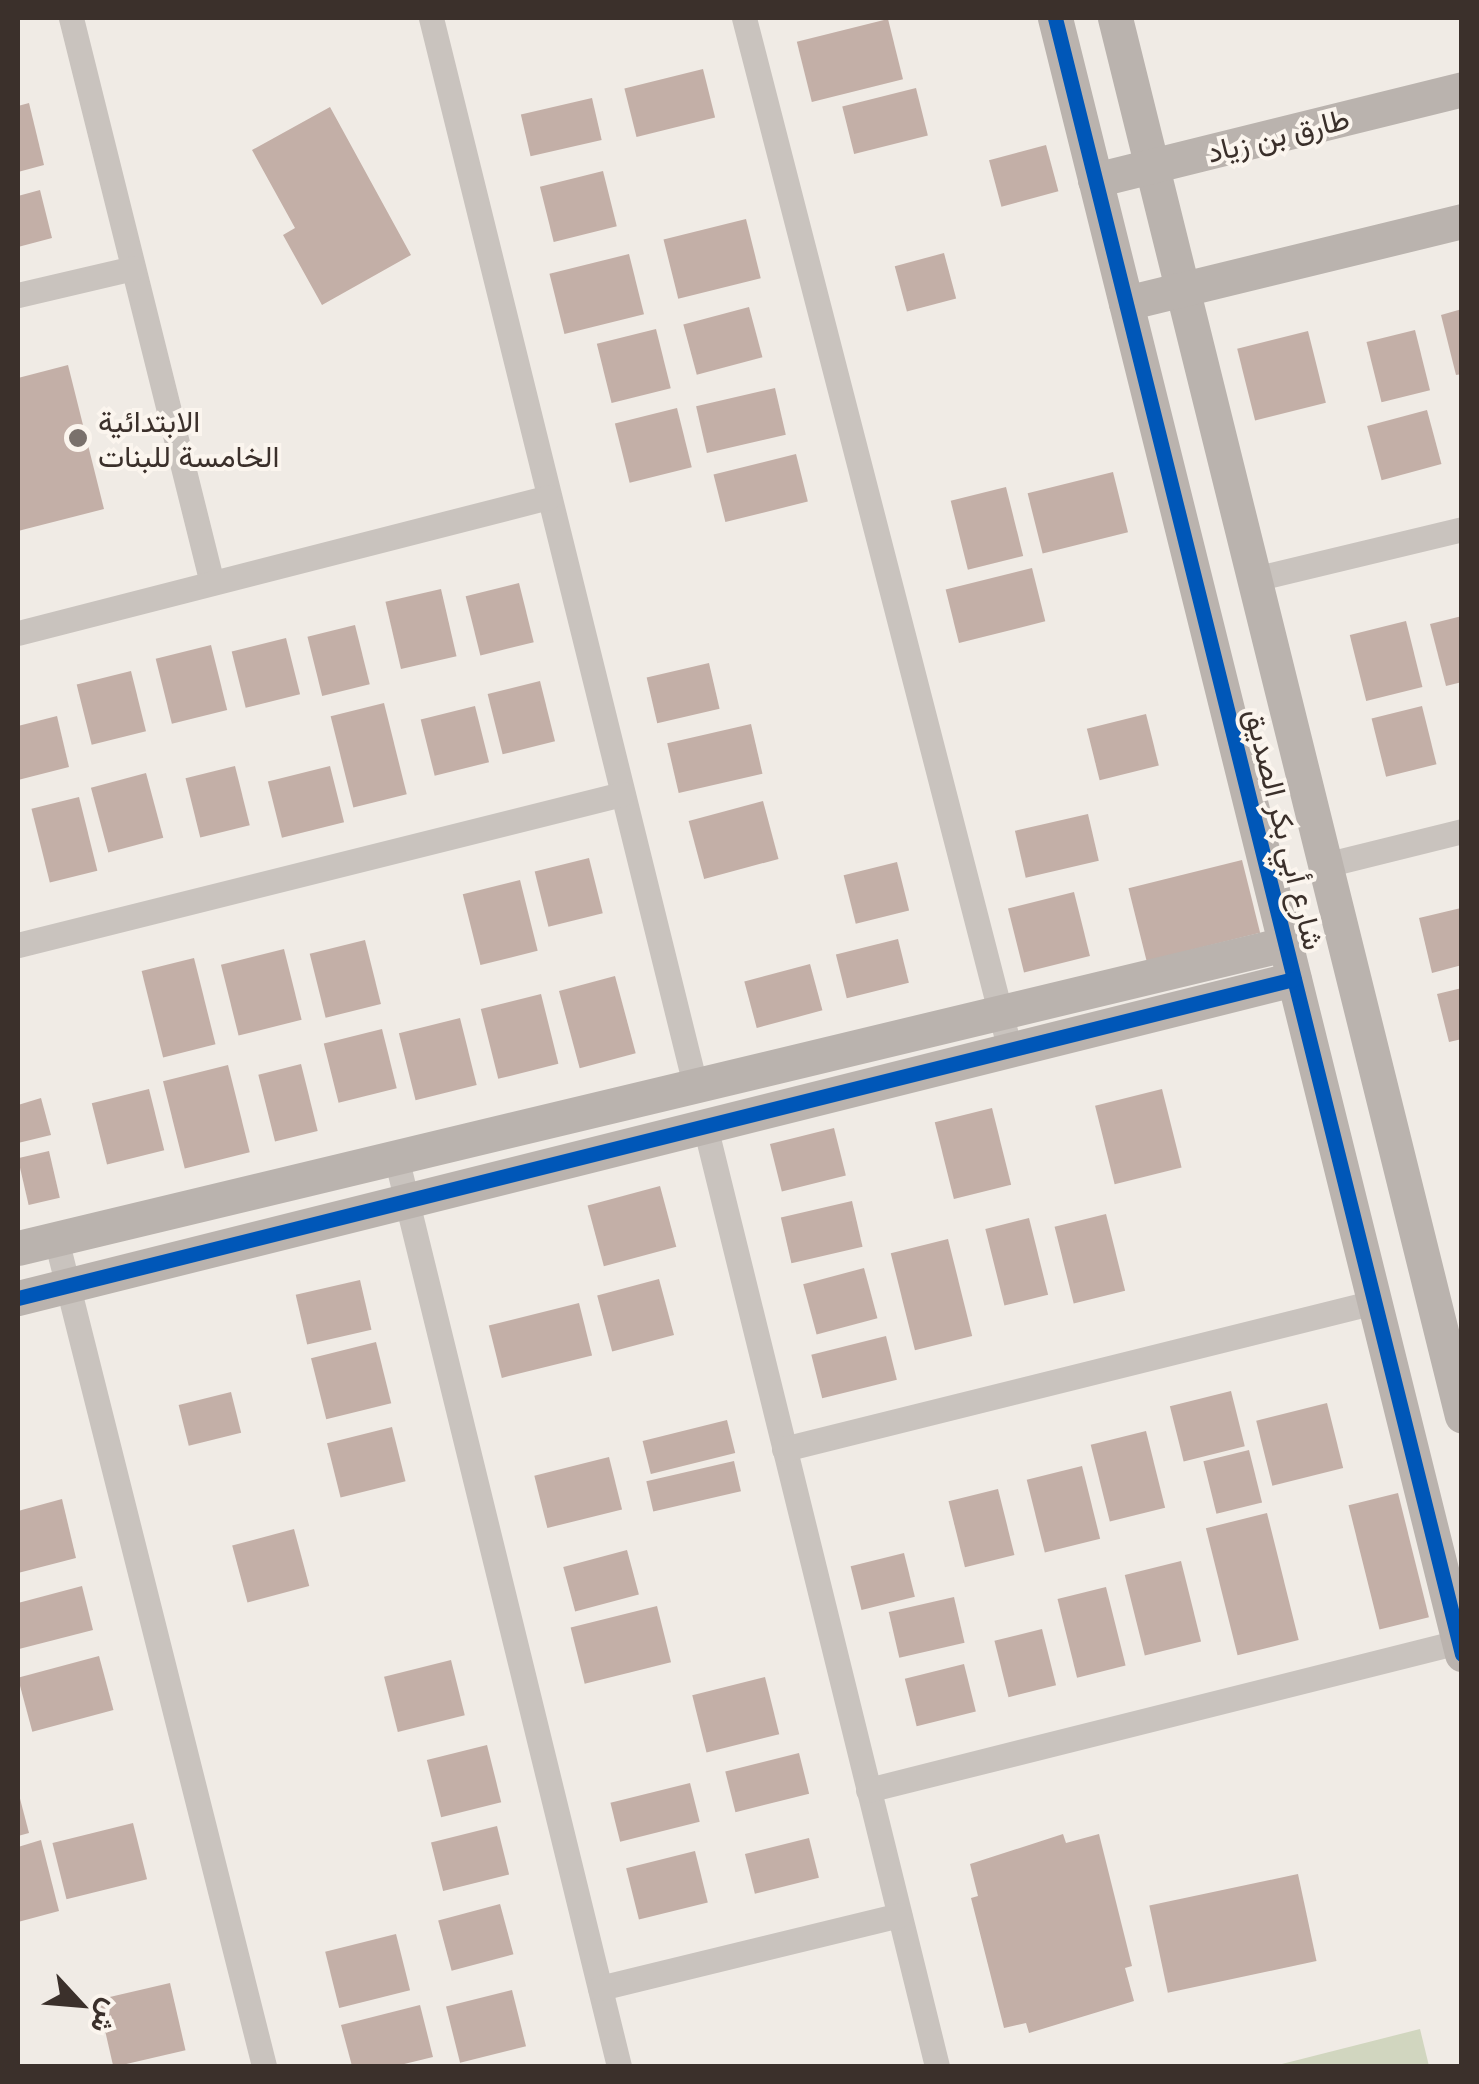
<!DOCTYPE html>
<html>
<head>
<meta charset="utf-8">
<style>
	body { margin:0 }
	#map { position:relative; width:1479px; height:2084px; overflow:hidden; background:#f0ebe5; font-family:"Noto Sans",Vazirmatn,sans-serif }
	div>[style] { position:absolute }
	.green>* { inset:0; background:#d1d6bf }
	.building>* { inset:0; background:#c3afa7; transform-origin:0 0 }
	.street>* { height:25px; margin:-12.5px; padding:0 12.5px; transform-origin:12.5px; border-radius:12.5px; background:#c9c3be }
	.secondary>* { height:35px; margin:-17.5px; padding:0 17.5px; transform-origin:17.5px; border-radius:17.5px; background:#bab3ae }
	.cycleway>* { height:15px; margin:-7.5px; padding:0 7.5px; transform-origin:7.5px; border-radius:7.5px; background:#0057b8 }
	.dots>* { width:28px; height:28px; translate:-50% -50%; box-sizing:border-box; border:5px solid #fbf5ee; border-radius:50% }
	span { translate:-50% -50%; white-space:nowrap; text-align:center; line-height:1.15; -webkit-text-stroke:8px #fbf5ee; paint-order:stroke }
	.street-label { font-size:30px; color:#3b302b }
	.poi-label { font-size:30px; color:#3b302b }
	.left { translate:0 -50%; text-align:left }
	.frame { position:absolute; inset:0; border:20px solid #3b302b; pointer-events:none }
	.north { position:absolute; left:30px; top:1954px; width:100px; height:100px; -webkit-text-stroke:8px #fbf5ee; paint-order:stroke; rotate:116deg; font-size:28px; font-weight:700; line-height:40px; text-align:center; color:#3b302b }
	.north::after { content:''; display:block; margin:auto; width:35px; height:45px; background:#3b302b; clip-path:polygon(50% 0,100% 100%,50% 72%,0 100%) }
</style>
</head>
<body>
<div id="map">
	<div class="green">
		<div style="clip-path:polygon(1420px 2029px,1429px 2066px,1274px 2066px)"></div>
	</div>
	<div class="building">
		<div style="left:888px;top:19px;width:62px;height:94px;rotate:76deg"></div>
		<div style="left:703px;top:69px;width:50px;height:81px;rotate:76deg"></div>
		<div style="left:916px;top:88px;width:49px;height:76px;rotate:76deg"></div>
		<div style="left:592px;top:98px;width:43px;height:73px;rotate:77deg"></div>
		<div style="clip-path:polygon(29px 103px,44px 165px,18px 172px,18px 106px)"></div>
		<div style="clip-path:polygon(330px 107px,411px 255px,322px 305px,283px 235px,295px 228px,252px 150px)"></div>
		<div style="left:1046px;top:145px;width:48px;height:59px;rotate:75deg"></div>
		<div style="left:603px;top:171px;width:57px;height:65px;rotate:76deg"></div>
		<div style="clip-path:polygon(40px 190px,52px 238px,18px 247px,18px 196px)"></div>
		<div style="left:746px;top:219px;width:61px;height:85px;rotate:76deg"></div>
		<div style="left:944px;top:253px;width:47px;height:51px;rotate:75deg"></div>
		<div style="left:629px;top:254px;width:62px;height:82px;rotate:76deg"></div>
		<div style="left:749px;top:307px;width:52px;height:68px;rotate:75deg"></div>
		<div style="clip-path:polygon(1462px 309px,1462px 374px,1456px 375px,1441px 315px)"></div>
		<div style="left:656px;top:329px;width:61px;height:61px;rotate:76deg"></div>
		<div style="left:1415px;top:330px;width:62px;height:50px;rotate:76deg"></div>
		<div style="left:1308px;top:331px;width:74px;height:73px;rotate:76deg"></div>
		<div style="clip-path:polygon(68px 365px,104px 509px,18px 531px,18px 378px)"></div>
		<div style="left:775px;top:388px;width:48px;height:81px;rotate:77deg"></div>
		<div style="left:677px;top:408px;width:61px;height:64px;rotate:76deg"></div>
		<div style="left:1427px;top:410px;width:56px;height:62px;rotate:75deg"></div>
		<div style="left:796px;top:454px;width:49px;height:85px;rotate:76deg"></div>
		<div style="left:1113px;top:472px;width:62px;height:88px;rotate:76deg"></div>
		<div style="left:1006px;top:487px;width:71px;height:57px;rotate:76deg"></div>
		<div style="left:1032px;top:568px;width:55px;height:89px;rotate:76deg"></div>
		<div style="left:519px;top:583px;width:61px;height:55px;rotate:76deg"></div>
		<div style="left:441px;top:589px;width:69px;height:57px;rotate:77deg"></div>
		<div style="clip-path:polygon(1462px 616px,1462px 682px,1446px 686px,1430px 624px)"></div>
		<div style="left:1406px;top:621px;width:68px;height:58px;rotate:76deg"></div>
		<div style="left:355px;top:625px;width:61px;height:49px;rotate:76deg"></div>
		<div style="left:286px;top:638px;width:58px;height:56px;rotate:76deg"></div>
		<div style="left:211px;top:645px;width:67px;height:57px;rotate:76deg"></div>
		<div style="left:709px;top:663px;width:47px;height:64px;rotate:77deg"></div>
		<div style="left:131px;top:671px;width:62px;height:56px;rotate:76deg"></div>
		<div style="left:540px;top:681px;width:62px;height:54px;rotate:76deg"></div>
		<div style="left:384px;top:703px;width:94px;height:55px;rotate:76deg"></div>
		<div style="left:475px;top:706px;width:58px;height:56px;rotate:76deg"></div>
		<div style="left:1422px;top:706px;width:60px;height:52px;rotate:76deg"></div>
		<div style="left:1146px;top:714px;width:53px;height:61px;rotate:76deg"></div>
		<div style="clip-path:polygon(57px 716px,69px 767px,18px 780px,18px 726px)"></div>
		<div style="left:751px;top:724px;width:51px;height:86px;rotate:77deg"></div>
		<div style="left:235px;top:766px;width:61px;height:51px;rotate:76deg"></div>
		<div style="left:330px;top:766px;width:58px;height:64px;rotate:76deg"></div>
		<div style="left:146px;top:773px;width:67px;height:57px;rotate:75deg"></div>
		<div style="left:79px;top:797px;width:76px;height:49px;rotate:76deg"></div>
		<div style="left:763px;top:801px;width:60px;height:77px;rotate:75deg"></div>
		<div style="left:1088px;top:814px;width:48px;height:75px;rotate:77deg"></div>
		<div style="left:589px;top:858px;width:57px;height:56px;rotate:76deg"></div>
		<div style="left:1242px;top:860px;width:75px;height:117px;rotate:76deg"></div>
		<div style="left:897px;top:862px;width:50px;height:55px;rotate:76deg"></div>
		<div style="left:520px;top:880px;width:73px;height:59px;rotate:76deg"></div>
		<div style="left:1074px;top:892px;width:66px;height:68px;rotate:76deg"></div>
		<div style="clip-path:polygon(1461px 908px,1462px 965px,1432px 973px,1419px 918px)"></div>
		<div style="left:898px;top:939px;width:45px;height:64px;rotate:76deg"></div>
		<div style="left:365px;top:940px;width:66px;height:57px;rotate:76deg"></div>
		<div style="left:284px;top:949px;width:73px;height:65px;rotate:76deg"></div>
		<div style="left:194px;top:958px;width:89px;height:54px;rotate:76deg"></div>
		<div style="left:810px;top:964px;width:48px;height:68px;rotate:75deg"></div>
		<div style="left:615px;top:976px;width:80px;height:58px;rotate:75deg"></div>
		<div style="clip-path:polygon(1462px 988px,1462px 1039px,1449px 1042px,1437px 994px)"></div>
		<div style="left:541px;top:994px;width:72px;height:62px;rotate:76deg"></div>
		<div style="left:460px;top:1018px;width:69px;height:63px;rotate:76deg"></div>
		<div style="left:382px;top:1029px;width:61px;height:60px;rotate:76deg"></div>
		<div style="left:301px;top:1064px;width:69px;height:44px;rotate:76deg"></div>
		<div style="left:228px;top:1065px;width:90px;height:67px;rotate:76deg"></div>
		<div style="left:149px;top:1089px;width:63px;height:59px;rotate:76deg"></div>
		<div style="left:1162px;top:1089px;width:81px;height:69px;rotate:76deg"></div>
		<div style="clip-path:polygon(41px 1098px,51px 1135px,18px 1143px,18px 1105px)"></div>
		<div style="left:992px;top:1108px;width:79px;height:59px;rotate:76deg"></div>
		<div style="left:834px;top:1128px;width:49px;height:66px;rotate:76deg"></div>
		<div style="left:49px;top:1151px;width:48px;height:32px;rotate:77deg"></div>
		<div style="left:660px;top:1186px;width:63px;height:75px;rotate:75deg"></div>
		<div style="left:852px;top:1201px;width:47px;height:73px;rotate:77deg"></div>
		<div style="left:1106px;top:1214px;width:79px;height:53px;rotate:76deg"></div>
		<div style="left:1029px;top:1218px;width:79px;height:45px;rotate:76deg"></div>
		<div style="left:948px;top:1239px;width:100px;height:59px;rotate:76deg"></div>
		<div style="left:864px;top:1268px;width:52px;height:63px;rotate:75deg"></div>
		<div style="left:659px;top:1279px;width:58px;height:64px;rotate:75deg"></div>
		<div style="left:360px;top:1280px;width:51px;height:66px;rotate:77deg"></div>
		<div style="left:579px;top:1303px;width:54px;height:93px;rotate:76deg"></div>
		<div style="left:886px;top:1336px;width:45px;height:77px;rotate:76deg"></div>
		<div style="left:376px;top:1342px;width:63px;height:67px;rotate:76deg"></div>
		<div style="left:1231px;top:1391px;width:57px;height:63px;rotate:76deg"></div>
		<div style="left:231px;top:1392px;width:42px;height:54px;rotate:76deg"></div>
		<div style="left:1327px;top:1403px;width:67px;height:73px;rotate:76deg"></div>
		<div style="left:727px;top:1420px;width:34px;height:87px;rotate:76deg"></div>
		<div style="left:392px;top:1427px;width:56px;height:67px;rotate:76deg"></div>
		<div style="left:1146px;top:1431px;width:79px;height:57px;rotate:76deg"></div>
		<div style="left:1249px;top:1450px;width:54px;height:47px;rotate:76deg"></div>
		<div style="left:609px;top:1457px;width:54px;height:77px;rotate:76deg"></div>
		<div style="left:734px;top:1461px;width:31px;height:90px;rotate:77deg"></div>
		<div style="left:1082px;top:1466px;width:75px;height:57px;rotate:76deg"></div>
		<div style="left:998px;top:1489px;width:68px;height:51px;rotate:76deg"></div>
		<div style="left:1398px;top:1493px;width:128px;height:51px;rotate:76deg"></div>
		<div style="clip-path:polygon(62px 1499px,76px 1558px,18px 1573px,18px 1511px)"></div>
		<div style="left:1267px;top:1513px;width:131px;height:63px;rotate:76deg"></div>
		<div style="left:294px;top:1529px;width:59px;height:64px;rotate:75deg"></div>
		<div style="left:627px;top:1550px;width:46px;height:66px;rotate:75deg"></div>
		<div style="left:904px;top:1553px;width:45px;height:55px;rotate:76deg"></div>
		<div style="left:1181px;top:1561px;width:83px;height:58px;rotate:76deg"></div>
		<div style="clip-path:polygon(82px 1586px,93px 1630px,19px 1649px,18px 1603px)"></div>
		<div style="left:1106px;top:1587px;width:81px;height:50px;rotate:76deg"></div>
		<div style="left:954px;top:1597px;width:47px;height:67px;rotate:77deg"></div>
		<div style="left:657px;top:1606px;width:58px;height:89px;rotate:76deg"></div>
		<div style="left:1042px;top:1629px;width:58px;height:49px;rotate:76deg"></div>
		<div style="left:99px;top:1656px;width:56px;height:84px;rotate:75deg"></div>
		<div style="left:451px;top:1660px;width:57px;height:69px;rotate:76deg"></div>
		<div style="left:964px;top:1664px;width:49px;height:61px;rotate:76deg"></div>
		<div style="left:765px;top:1677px;width:59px;height:75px;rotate:76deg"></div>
		<div style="left:487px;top:1745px;width:59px;height:62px;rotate:76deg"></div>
		<div style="left:799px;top:1753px;width:42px;height:76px;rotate:76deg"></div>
		<div style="left:690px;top:1783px;width:40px;height:82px;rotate:76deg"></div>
		<div style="clip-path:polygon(18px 1791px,29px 1833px,18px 1836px)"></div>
		<div style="left:133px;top:1823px;width:58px;height:83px;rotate:76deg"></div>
		<div style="left:497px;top:1826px;width:50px;height:68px;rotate:76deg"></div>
		<div style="clip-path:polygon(1063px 1834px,1066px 1843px,1099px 1834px,1132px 1966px,1125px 1968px,1134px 2001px,1029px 2033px,1026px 2023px,1004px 2028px,971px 1898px,978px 1896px,970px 1864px)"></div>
		<div style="left:809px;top:1838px;width:41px;height:66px;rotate:76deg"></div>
		<div style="clip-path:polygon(41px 1840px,59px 1911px,18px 1922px,18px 1847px)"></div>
		<div style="left:695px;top:1851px;width:53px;height:71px;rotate:76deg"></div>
		<div style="left:1298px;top:1874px;width:89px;height:152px;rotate:78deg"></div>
		<div style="left:500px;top:1904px;width:52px;height:64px;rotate:75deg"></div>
		<div style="left:396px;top:1934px;width:58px;height:73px;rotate:76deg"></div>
		<div style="left:170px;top:1983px;width:69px;height:74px;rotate:77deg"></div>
		<div style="left:512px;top:1990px;width:58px;height:68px;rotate:76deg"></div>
		<div style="clip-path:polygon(420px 2005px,433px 2057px,396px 2066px,352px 2066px,341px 2025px)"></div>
	</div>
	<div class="street">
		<div style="left:71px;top:18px;width:582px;rotate:75.99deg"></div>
		<div style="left:431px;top:18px;width:1099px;rotate:76.1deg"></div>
		<div style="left:744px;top:18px;width:1066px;rotate:75.55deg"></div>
		<div style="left:18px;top:295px;width:118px;rotate:-13.2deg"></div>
		<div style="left:1254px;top:579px;width:214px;rotate:-13.5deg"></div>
		<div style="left:18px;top:633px;width:548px;rotate:-14.37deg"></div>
		<div style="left:1325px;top:865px;width:141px;rotate:-13.9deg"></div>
		<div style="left:18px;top:945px;width:623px;rotate:-14.04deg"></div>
		<div style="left:705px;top:1126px;width:968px;rotate:76.14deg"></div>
		<div style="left:396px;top:1157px;width:936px;rotate:76.22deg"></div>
		<div style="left:56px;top:1239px;width:853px;rotate:75.88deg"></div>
		<div style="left:784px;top:1449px;width:608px;rotate:-13.99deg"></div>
		<div style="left:868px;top:1790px;width:608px;rotate:-14.08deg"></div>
		<div style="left:600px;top:1988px;width:308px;rotate:-13.7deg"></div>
	</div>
	<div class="secondary">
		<div style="left:1055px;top:18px;width:1686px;rotate:76.03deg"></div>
		<div style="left:1115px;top:18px;width:1440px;rotate:76.06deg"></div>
		<div style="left:1095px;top:180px;width:378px;rotate:-13.9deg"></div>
		<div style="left:1126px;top:303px;width:346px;rotate:-13.7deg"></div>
		<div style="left:18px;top:1248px;width:1303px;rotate:-13.49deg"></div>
		<div style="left:18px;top:1298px;width:1315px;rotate:-14.04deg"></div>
	</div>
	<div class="cycleway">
		<div style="left:1055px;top:18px;width:1686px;rotate:76.03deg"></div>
		<div style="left:18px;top:1298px;width:1315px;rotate:-14.04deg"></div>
	</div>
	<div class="dots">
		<div style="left:78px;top:438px;background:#7a716c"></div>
	</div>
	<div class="street-label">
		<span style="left:1278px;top:135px;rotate:-14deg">طارق بن زياد</span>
		<span style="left:1285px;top:829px;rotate:76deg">شارع أبي بكر الصديق</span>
	</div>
	<div class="poi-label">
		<span class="left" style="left:98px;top:438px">الابتدائية<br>الخامسة للبنات</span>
	</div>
	<div class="frame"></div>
	<div class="north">ش</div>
</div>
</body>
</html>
